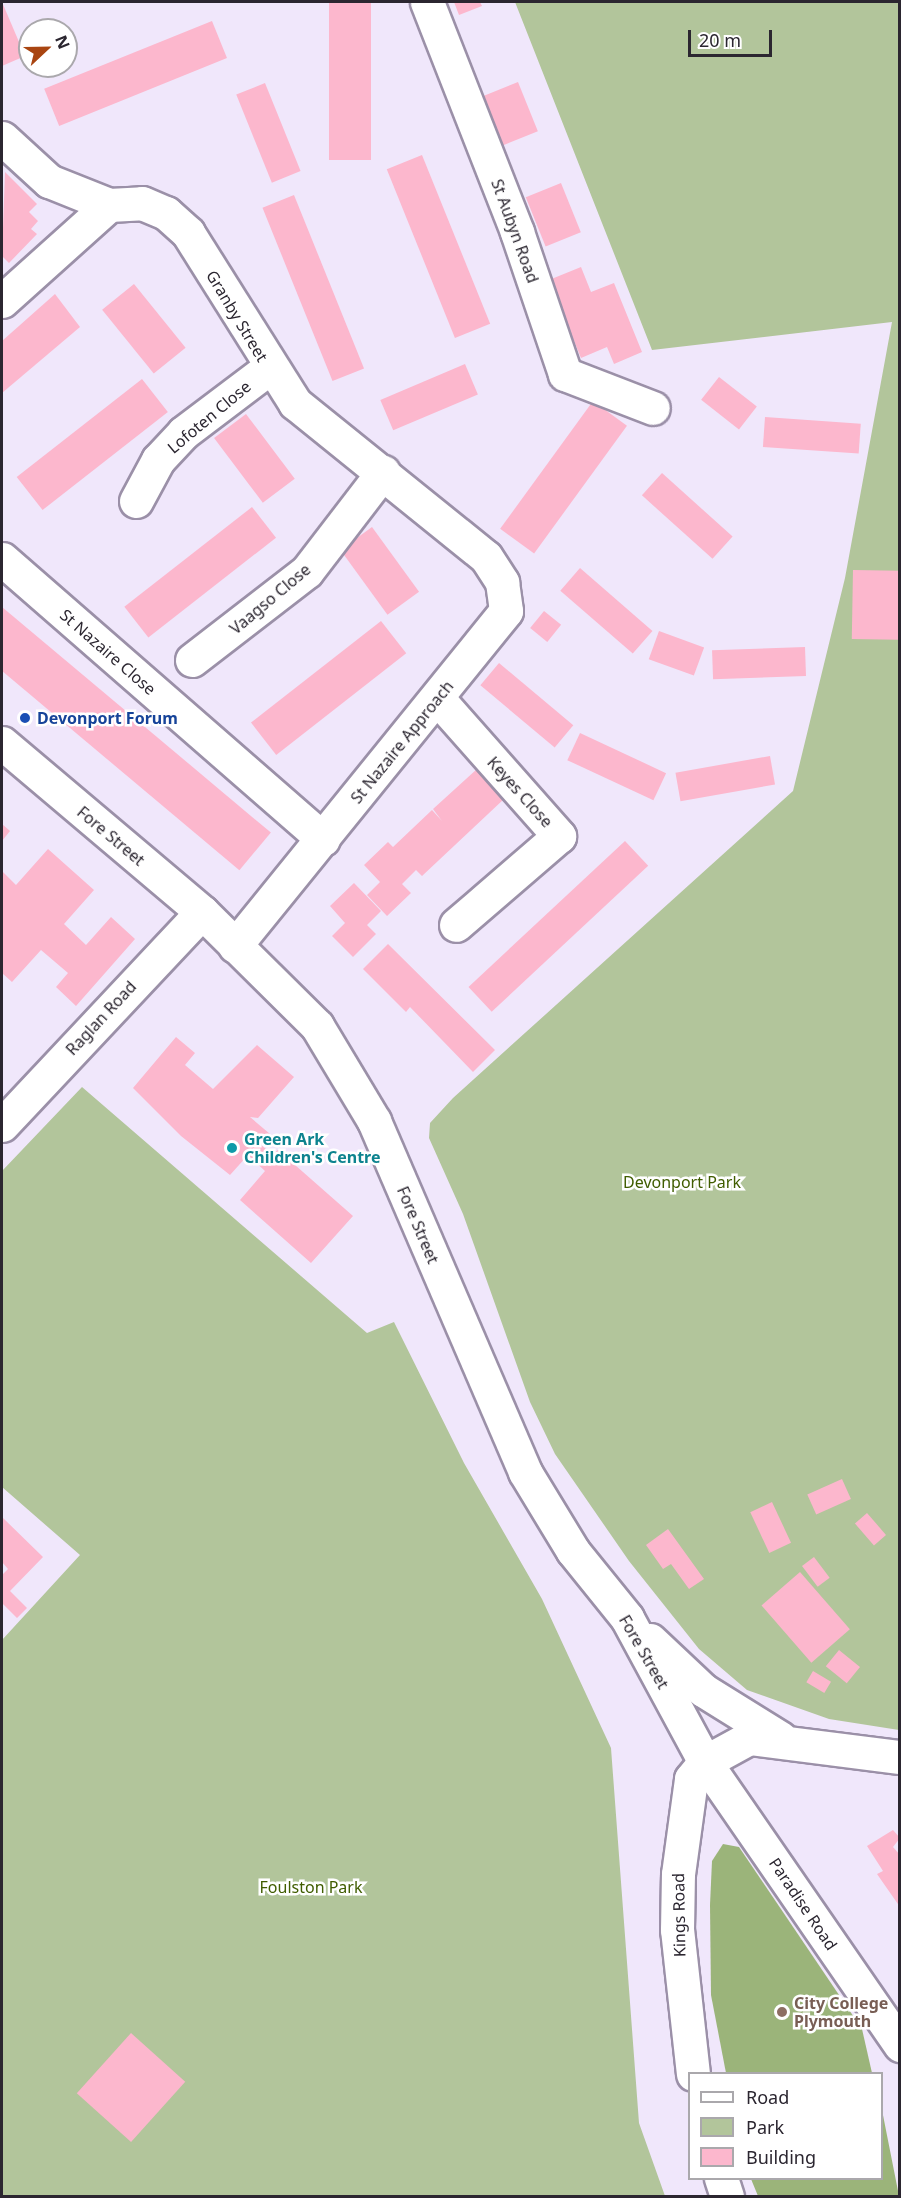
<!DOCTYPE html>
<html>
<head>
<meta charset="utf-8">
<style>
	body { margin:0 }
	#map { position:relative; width:901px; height:2198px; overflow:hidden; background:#f0e7fb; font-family:"Noto Sans",sans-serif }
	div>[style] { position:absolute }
	.green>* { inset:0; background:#b2c59b }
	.forest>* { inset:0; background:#9bb47a }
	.building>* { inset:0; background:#fcb7cd; transform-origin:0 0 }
	.roads { filter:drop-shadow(2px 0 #9b90a8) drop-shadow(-2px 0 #9b90a8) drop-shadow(0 2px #9b90a8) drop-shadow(0 -2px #9b90a8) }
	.minor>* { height:33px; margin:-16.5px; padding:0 16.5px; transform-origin:16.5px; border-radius:16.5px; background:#fff }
	.dots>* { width:16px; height:16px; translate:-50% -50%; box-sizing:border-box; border:3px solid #fff; border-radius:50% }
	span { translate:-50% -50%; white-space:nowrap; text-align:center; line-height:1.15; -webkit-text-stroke:5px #fff; paint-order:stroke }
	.street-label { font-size:16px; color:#2b2630 }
	.transit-label { font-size:16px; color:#164399; font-weight:700 }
	.left { translate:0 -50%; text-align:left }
	.culture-label { font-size:16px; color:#0d838f; font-weight:700 }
	.park-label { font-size:16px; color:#405d00 }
	.education-label { font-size:16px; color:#785e54; font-weight:700 }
	.frame { position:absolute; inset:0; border:3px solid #2b2630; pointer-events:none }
	.legend { position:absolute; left:688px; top:2072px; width:195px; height:108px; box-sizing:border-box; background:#fff; border:2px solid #aaa8ac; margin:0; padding:8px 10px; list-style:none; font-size:18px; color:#2b2630 }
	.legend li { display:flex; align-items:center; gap:12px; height:30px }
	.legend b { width:30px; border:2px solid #aaa8ac }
	.north { position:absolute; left:18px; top:18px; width:60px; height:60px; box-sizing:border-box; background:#fff; border:2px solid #aaa8ac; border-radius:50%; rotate:68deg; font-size:16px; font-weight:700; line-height:24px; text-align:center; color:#2b2630 }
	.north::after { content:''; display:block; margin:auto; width:21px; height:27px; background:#a94511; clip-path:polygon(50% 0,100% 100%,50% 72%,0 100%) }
	.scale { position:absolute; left:688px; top:30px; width:84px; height:27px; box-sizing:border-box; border:3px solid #2b2630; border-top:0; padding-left:8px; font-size:18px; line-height:21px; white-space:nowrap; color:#2b2630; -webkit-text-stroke:4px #fff; paint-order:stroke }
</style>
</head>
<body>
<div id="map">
	<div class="green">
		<div style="clip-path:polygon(515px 2px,899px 2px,899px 1730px,829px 1719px,747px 1690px,699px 1649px,629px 1561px,555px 1454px,530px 1402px,463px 1214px,429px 1138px,430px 1123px,453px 1098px,793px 791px,845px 578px,892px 322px,652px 350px)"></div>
		<div style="clip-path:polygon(82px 1087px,367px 1333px,394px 1322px,464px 1463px,542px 1599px,611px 1748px,639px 2123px,665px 2196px,2px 2196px,2px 1640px,80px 1555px,2px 1487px,2px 1171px)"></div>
	</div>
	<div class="forest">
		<div style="clip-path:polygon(723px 1844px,739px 1847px,862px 2029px,872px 2073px,726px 2073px,711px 1995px,710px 1905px,712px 1861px)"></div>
		<div style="clip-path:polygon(882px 2110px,899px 2196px,758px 2196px,751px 2179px,882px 2178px)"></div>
	</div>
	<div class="building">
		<div style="clip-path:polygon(2px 2px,25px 56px,2px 66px)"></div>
		<div style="left:329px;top:2px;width:42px;height:158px"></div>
		<div style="clip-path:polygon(454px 2px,480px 2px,482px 6px,459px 15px)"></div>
		<div style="left:212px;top:21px;width:40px;height:181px;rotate:68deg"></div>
		<div style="left:518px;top:82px;width:53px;height:38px;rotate:68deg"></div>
		<div style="left:265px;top:83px;width:95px;height:31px;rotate:68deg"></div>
		<div style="left:422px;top:155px;width:182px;height:38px;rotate:68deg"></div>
		<div style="clip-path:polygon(5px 172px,37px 204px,29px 212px,38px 221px,31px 229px,37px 234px,9px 263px,2px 256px)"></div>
		<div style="left:561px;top:183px;width:53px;height:38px;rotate:68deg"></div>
		<div style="left:294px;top:195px;width:187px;height:34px;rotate:68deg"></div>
		<div style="clip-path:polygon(581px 267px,591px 292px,614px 283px,642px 352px,614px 364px,607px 347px,581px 358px,549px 280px)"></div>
		<div style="left:134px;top:284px;width:82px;height:41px;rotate:51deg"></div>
		<div style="clip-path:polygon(55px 294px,80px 327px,2px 393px,2px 341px)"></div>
		<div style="left:465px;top:364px;width:33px;height:92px;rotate:67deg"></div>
		<div style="left:719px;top:377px;width:48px;height:29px;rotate:38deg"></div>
		<div style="left:142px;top:379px;width:42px;height:159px;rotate:52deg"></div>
		<div style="left:593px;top:401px;width:42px;height:158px;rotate:36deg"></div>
		<div style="left:246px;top:414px;width:81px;height:40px;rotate:53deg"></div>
		<div style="left:765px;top:417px;width:96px;height:30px;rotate:4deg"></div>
		<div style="left:662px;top:473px;width:95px;height:30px;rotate:42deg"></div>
		<div style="left:252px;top:507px;width:39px;height:162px;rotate:52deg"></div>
		<div style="left:372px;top:527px;width:80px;height:39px;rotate:54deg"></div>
		<div style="left:580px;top:568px;width:96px;height:30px;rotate:41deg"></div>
		<div style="left:853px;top:570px;width:47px;height:69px;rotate:1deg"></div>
		<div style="left:2px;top:607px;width:351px;height:49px;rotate:40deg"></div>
		<div style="left:544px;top:611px;width:22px;height:22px;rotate:39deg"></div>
		<div style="left:381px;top:621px;width:41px;height:165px;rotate:52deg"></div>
		<div style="left:659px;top:631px;width:48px;height:30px;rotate:20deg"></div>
		<div style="left:805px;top:647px;width:29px;height:93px;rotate:88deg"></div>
		<div style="left:499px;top:663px;width:97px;height:29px;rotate:40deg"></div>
		<div style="left:580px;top:733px;width:95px;height:30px;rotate:25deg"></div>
		<div style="left:770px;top:756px;width:29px;height:96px;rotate:80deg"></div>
		<div style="clip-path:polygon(477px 769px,504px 799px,422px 876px,416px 870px,402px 884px,411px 893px,387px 916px,367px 895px,380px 882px,364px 865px,388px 842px,393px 847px,432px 810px,442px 821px,433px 809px)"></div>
		<div style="clip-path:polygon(2px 824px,10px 831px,2px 841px)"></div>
		<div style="left:625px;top:841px;width:34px;height:214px;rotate:47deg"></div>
		<div style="clip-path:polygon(48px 849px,94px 890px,64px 924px,86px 945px,111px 917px,135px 939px,76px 1006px,56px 987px,68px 973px,41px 950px,12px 982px,2px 973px,2px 871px,16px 885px)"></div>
		<div style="clip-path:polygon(354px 883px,381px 911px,367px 925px,376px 934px,353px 957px,332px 936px,345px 923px,330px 906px)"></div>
		<div style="clip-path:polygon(388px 944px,495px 1050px,473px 1072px,410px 1007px,406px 1012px,363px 969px)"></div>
		<div style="clip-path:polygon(176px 1037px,195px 1053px,185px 1065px,213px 1089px,257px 1045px,294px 1077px,258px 1118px,250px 1117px,270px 1134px,261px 1145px,272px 1154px,278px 1150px,353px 1216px,311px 1263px,240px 1200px,265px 1171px,248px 1155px,230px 1175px,181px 1136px,133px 1088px)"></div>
		<div style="left:842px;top:1479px;width:22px;height:38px;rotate:66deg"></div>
		<div style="left:772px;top:1502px;width:45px;height:24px;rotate:65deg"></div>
		<div style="left:867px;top:1513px;width:29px;height:16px;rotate:49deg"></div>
		<div style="clip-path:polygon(2px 1517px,43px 1557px,10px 1591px,27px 1608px,17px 1618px,2px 1603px,2px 1575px,8px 1569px,2px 1562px)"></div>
		<div style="clip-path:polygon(668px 1529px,704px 1579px,689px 1589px,671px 1564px,663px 1569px,646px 1545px)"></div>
		<div style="left:814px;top:1557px;width:26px;height:15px;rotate:53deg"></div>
		<div style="left:800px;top:1572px;width:76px;height:51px;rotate:49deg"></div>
		<div style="left:839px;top:1650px;width:27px;height:21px;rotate:39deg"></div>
		<div style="left:813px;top:1671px;width:21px;height:13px;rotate:31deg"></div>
		<div style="clip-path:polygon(893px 1830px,900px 1838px,893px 1847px,900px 1855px,900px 1907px,877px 1874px,883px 1871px,867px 1846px)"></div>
		<div style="left:131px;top:2033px;width:73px;height:81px;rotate:42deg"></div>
	</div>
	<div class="roads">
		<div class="minor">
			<div style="left:427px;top:2px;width:247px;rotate:68.6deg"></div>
			<div style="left:517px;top:232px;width:150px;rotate:71.3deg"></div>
			<div style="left:565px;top:374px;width:94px;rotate:21.1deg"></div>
			<div style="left:2px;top:138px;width:64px;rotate:42.5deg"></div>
			<div style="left:49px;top:181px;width:65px;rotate:21.8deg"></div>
			<div style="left:109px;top:205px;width:33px;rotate:-3deg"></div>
			<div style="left:142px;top:203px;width:26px;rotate:23deg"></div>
			<div style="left:166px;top:213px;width:30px;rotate:42deg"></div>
			<div style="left:188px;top:233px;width:201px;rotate:57.8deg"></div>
			<div style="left:295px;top:403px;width:245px;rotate:38.9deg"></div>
			<div style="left:486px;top:557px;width:30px;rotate:57deg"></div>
			<div style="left:502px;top:582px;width:29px;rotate:82deg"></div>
			<div style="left:506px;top:611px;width:431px;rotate:129deg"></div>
			<div style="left:2px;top:301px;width:144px;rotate:-41.9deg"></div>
			<div style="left:136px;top:501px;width:47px;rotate:-61.8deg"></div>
			<div style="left:158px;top:460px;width:37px;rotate:-47deg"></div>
			<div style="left:183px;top:433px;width:108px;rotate:-37.1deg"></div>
			<div style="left:2px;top:559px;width:426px;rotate:41.1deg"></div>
			<div style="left:192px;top:660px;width:145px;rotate:-37.7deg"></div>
			<div style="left:307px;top:571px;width:125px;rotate:-52.5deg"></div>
			<div style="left:438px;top:699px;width:183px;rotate:48.5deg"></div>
			<div style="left:559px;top:836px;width:136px;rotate:139.2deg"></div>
			<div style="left:2px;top:743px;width:262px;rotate:40.2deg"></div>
			<div style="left:202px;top:912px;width:162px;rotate:44.7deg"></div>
			<div style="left:317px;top:1026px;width:111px;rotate:59deg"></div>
			<div style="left:374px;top:1121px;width:382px;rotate:66.7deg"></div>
			<div style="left:525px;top:1472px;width:92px;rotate:58.7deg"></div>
			<div style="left:573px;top:1551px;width:86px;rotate:51.1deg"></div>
			<div style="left:627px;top:1618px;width:164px;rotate:61.6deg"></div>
			<div style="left:705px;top:1762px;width:344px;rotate:55.4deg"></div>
			<div style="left:2px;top:1125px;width:292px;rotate:-46.8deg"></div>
			<div style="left:650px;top:1640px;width:73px;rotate:43.3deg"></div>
			<div style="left:703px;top:1690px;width:91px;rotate:31.9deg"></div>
			<div style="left:693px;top:2074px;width:145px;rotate:-96.3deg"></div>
			<div style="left:677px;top:1930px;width:56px;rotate:-89deg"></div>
			<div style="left:678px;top:1874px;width:96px;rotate:-82.2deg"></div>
			<div style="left:691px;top:1779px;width:22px;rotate:-51deg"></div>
			<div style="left:705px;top:1762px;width:50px;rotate:-28.6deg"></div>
			<div style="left:749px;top:1738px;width:152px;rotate:7.2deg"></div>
			<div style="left:721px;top:2178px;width:19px;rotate:72deg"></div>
		</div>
	</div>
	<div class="dots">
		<div style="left:25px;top:718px;background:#1a4fb4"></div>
		<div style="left:232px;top:1148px;background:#0f9aa8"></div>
		<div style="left:782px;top:2012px;background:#8d6e63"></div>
	</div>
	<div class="street-label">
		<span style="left:515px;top:231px;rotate:70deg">St Aubyn Road</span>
		<span style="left:237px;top:316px;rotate:59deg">Granby Street</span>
		<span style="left:209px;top:417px;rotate:-40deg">Lofoten Close</span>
		<span style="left:270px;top:599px;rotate:-40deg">Vaagso Close</span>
		<span style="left:108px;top:652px;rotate:41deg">St Nazaire Close</span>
		<span style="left:402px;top:742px;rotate:-51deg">St Nazaire Approach</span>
		<span style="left:520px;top:792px;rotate:48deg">Keyes Close</span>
		<span style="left:111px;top:836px;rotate:40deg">Fore Street</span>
		<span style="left:101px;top:1018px;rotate:-47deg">Raglan Road</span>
		<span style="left:418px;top:1225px;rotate:67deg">Fore Street</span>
		<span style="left:644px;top:1652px;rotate:60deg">Fore Street</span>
		<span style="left:803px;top:1904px;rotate:56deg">Paradise Road</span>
		<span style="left:679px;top:1915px;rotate:-91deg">Kings Road</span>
	</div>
	<div class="transit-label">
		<span class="left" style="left:37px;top:718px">Devonport Forum</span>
	</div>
	<div class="culture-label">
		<span class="left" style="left:244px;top:1148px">Green Ark<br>Children's Centre</span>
	</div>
	<div class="park-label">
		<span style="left:682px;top:1182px">Devonport Park</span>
		<span style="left:311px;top:1887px">Foulston Park</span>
	</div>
	<div class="education-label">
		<span class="left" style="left:794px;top:2012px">City College<br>Plymouth</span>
	</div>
	<div class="frame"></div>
	<ul class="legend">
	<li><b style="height:8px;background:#fff"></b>Road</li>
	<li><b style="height:16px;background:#b2c59b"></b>Park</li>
	<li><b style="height:16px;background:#fcb7cd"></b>Building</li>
	</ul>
	<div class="north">N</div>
	<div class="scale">20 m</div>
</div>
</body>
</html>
